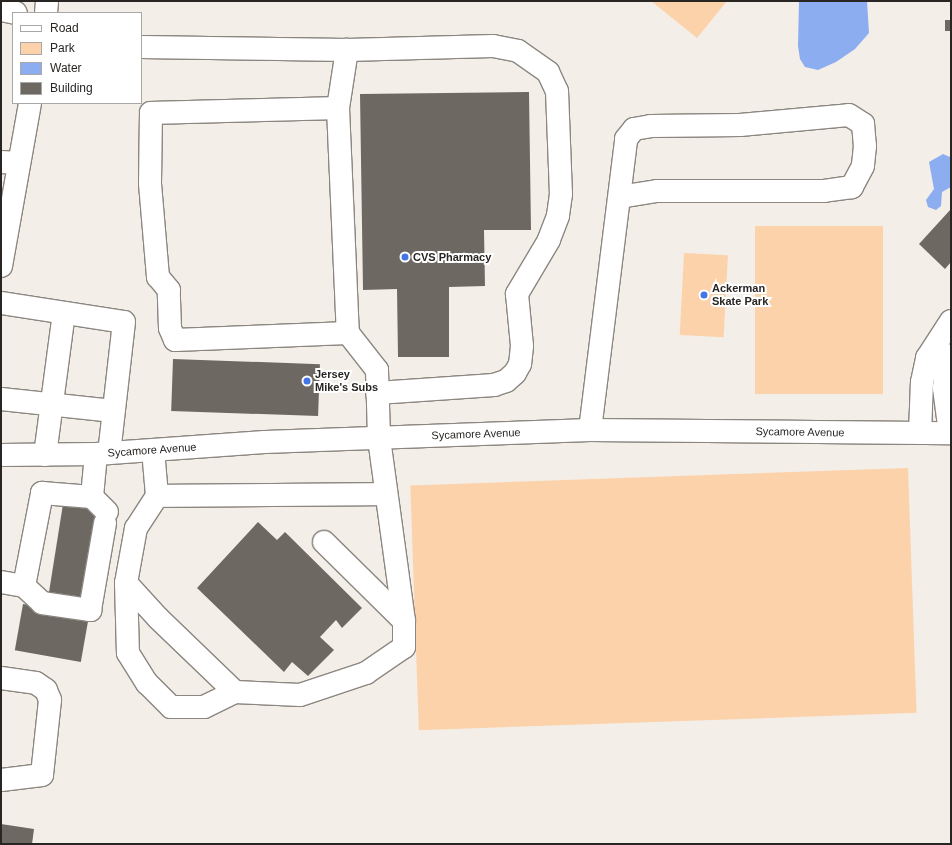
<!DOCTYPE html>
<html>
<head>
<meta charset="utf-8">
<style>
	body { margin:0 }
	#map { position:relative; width:952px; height:845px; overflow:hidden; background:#f4eee8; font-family:Arial,sans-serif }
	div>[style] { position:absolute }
	.green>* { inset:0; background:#fcd2ab; transform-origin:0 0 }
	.water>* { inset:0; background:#8cadf0 }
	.building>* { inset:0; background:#6e6863; transform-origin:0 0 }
	.roads { filter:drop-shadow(1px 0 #8c8681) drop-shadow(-1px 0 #8c8681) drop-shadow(0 1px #8c8681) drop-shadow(0 -1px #8c8681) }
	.minor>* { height:22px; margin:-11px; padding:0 11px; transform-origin:11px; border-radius:11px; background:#fff }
	.major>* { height:22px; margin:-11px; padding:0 11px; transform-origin:11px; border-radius:11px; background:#fff }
	.dots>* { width:11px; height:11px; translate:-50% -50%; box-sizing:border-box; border:2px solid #fff; border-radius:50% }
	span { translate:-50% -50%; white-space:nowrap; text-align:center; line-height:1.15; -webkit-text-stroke:4px #fff; paint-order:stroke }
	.poi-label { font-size:11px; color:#282523; font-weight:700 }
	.left { translate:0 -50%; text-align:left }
	.street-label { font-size:11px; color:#282523 }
	.frame { position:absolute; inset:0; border:2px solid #282523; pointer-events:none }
	.legend { position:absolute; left:12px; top:12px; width:130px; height:92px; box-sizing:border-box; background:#fff; border:1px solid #a9a8a7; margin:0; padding:5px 7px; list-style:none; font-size:12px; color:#282523 }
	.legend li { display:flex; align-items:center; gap:8px; height:20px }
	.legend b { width:20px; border:1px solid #a9a8a7 }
</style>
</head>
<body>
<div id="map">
	<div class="green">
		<div style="clip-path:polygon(651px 1px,727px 1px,697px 38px)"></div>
		<div style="left:755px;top:226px;width:128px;height:168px"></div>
		<div style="left:684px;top:253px;width:44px;height:82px;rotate:3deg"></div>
		<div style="left:908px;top:468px;width:245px;height:498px;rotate:88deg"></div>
	</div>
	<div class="water">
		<div style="clip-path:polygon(799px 1px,867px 1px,869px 33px,855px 49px,836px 62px,818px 70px,805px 67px,800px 59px,798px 46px)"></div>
		<div style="clip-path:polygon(943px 154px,950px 157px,951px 187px,942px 192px,941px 206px,936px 210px,928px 207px,926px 200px,934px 189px,929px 162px)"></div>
	</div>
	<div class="building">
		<div style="left:945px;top:20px;width:6px;height:11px"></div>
		<div style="clip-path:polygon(529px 92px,531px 230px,484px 230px,485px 286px,449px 287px,449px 357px,398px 357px,397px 289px,363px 290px,360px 94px)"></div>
		<div style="clip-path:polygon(951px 209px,951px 262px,945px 269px,919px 244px)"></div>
		<div style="left:173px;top:359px;width:147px;height:52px;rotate:2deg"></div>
		<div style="left:63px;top:504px;width:37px;height:92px;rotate:9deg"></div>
		<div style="clip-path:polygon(258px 522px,277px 540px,285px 532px,362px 608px,342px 628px,336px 620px,320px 637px,334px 650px,308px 676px,292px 662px,284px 672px,197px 588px)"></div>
		<div style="left:23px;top:604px;width:67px;height:47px;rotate:10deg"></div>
		<div style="clip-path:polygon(1px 824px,34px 829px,32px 844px,1px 844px)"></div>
	</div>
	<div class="roads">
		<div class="minor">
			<div style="left:1px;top:10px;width:15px;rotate:11deg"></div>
			<div style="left:141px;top:47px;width:206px;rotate:0.8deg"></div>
			<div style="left:347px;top:50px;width:146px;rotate:-1.6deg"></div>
			<div style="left:493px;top:46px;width:25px;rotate:11deg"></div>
			<div style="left:518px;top:51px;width:37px;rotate:35deg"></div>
			<div style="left:548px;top:72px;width:21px;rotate:65deg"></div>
			<div style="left:557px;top:91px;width:103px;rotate:87.8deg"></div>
			<div style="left:561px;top:194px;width:22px;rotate:98deg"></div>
			<div style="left:558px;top:216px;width:26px;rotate:111deg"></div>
			<div style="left:549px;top:240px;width:63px;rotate:120.7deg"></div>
			<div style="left:517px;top:294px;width:52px;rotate:84.5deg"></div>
			<div style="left:522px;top:346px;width:18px;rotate:96deg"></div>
			<div style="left:520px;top:364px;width:10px;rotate:119deg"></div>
			<div style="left:515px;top:373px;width:12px;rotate:138deg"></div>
			<div style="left:506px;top:381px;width:13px;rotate:162deg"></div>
			<div style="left:494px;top:385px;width:117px;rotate:176.1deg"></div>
			<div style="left:338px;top:108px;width:225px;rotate:87.5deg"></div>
			<div style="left:1px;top:162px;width:18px;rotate:3deg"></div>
			<div style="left:1px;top:303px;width:124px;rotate:8.8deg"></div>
			<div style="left:124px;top:322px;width:132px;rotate:96.5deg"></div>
			<div style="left:1px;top:399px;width:113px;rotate:6.1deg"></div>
			<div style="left:590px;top:430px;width:293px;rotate:-82.9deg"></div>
			<div style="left:626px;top:139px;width:13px;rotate:-51deg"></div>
			<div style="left:634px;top:129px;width:17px;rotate:-10deg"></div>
			<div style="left:651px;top:126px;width:89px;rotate:-0.6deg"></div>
			<div style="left:740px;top:125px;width:109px;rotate:-5.2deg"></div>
			<div style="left:849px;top:115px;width:17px;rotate:33deg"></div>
			<div style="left:863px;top:124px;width:22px;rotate:85deg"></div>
			<div style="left:865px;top:146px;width:20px;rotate:96deg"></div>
			<div style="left:863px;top:166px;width:24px;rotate:118deg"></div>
			<div style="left:852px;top:187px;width:28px;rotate:172deg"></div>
			<div style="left:824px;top:191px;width:167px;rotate:180deg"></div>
			<div style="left:657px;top:191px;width:36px;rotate:171deg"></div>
			<div style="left:920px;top:433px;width:51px;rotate:-87.8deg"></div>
			<div style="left:922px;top:382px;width:25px;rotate:-78deg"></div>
			<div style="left:927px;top:358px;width:44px;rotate:-57deg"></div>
			<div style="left:950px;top:433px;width:45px;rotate:-97.6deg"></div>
			<div style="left:944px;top:388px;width:23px;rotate:-85deg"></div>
			<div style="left:946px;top:365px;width:11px;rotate:-63deg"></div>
			<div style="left:153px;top:450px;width:46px;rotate:85deg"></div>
			<div style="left:157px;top:496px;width:38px;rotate:123deg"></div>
			<div style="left:136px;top:528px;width:56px;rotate:100.3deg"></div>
			<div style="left:126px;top:583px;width:70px;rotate:88.4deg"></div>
			<div style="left:128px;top:653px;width:36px;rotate:58deg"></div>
			<div style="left:147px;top:683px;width:34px;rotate:45deg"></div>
			<div style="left:171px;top:707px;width:33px"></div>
			<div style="left:204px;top:707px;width:34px;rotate:-26deg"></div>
			<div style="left:1px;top:455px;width:95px;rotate:-0.6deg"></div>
			<div style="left:96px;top:454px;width:169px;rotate:-4.1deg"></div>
			<div style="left:265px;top:442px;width:325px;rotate:-2.1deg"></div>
			<div style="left:590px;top:430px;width:361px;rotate:0.5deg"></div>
			<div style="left:45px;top:455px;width:143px;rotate:-82.4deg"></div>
			<div style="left:157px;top:496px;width:229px;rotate:-0.5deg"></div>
			<div style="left:92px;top:497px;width:43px;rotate:-84.7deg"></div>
			<div style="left:324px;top:542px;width:112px;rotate:44.6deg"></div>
			<div style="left:1px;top:582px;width:23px;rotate:10deg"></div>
			<div style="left:24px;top:586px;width:95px;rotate:-79deg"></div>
			<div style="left:42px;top:493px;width:50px;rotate:4.6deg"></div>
			<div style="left:92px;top:497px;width:21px;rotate:45deg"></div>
			<div style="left:126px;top:583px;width:47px;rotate:47.6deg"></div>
			<div style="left:158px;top:618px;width:107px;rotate:43.9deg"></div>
			<div style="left:235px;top:692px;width:65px;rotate:2.6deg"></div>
			<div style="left:300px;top:695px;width:70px;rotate:-18.4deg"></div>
			<div style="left:366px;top:673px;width:46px;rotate:-34.4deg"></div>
			<div style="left:404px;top:647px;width:26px;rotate:-90deg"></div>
			<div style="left:404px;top:621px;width:185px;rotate:-97.8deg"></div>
			<div style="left:379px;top:438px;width:68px;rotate:-91.7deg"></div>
			<div style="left:377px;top:370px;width:47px;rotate:-128.1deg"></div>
			<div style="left:348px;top:333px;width:173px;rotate:177.7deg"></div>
			<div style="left:175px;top:340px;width:13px;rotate:-113deg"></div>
			<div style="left:170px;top:328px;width:38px;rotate:-92deg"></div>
			<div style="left:169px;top:290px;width:17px;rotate:-130deg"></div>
			<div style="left:158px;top:277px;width:94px;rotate:-94.9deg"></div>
			<div style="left:150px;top:183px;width:70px;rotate:-89.2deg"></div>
			<div style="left:151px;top:113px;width:187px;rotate:-1.5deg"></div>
			<div style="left:338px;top:108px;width:59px;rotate:-81.2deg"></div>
			<div style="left:24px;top:586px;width:25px;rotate:43deg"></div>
			<div style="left:42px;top:603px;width:49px;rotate:8.3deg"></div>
			<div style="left:90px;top:610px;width:88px;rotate:-80.2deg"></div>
			<div style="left:1px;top:678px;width:35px;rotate:8deg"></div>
			<div style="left:36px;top:683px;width:12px;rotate:35deg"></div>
			<div style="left:46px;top:690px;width:11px;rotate:68deg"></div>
			<div style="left:50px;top:700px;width:75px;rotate:96.1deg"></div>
			<div style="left:42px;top:775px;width:41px;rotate:173deg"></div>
		</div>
		<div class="major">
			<div style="left:46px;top:13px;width:12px;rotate:-85deg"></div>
			<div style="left:1px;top:266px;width:166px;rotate:-79.9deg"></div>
		</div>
	</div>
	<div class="dots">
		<div style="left:405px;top:257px;background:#4375e6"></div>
		<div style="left:704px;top:295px;background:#4375e6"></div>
		<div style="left:307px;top:381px;background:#4375e6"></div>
	</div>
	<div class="poi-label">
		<span class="left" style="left:413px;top:257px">CVS Pharmacy</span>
		<span class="left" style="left:712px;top:295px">Ackerman<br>Skate Park</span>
		<span class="left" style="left:315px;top:381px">Jersey<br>Mike's Subs</span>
	</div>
	<div class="street-label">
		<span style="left:800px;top:432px;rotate:1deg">Sycamore Avenue</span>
		<span style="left:476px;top:434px;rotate:-2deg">Sycamore Avenue</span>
		<span style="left:152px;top:450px;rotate:-4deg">Sycamore Avenue</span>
	</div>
	<div class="frame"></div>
	<ul class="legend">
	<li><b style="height:5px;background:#fff"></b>Road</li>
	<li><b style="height:11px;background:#fcd2ab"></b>Park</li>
	<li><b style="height:11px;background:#8cadf0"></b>Water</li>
	<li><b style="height:11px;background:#6e6863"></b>Building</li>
	</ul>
</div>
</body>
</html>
